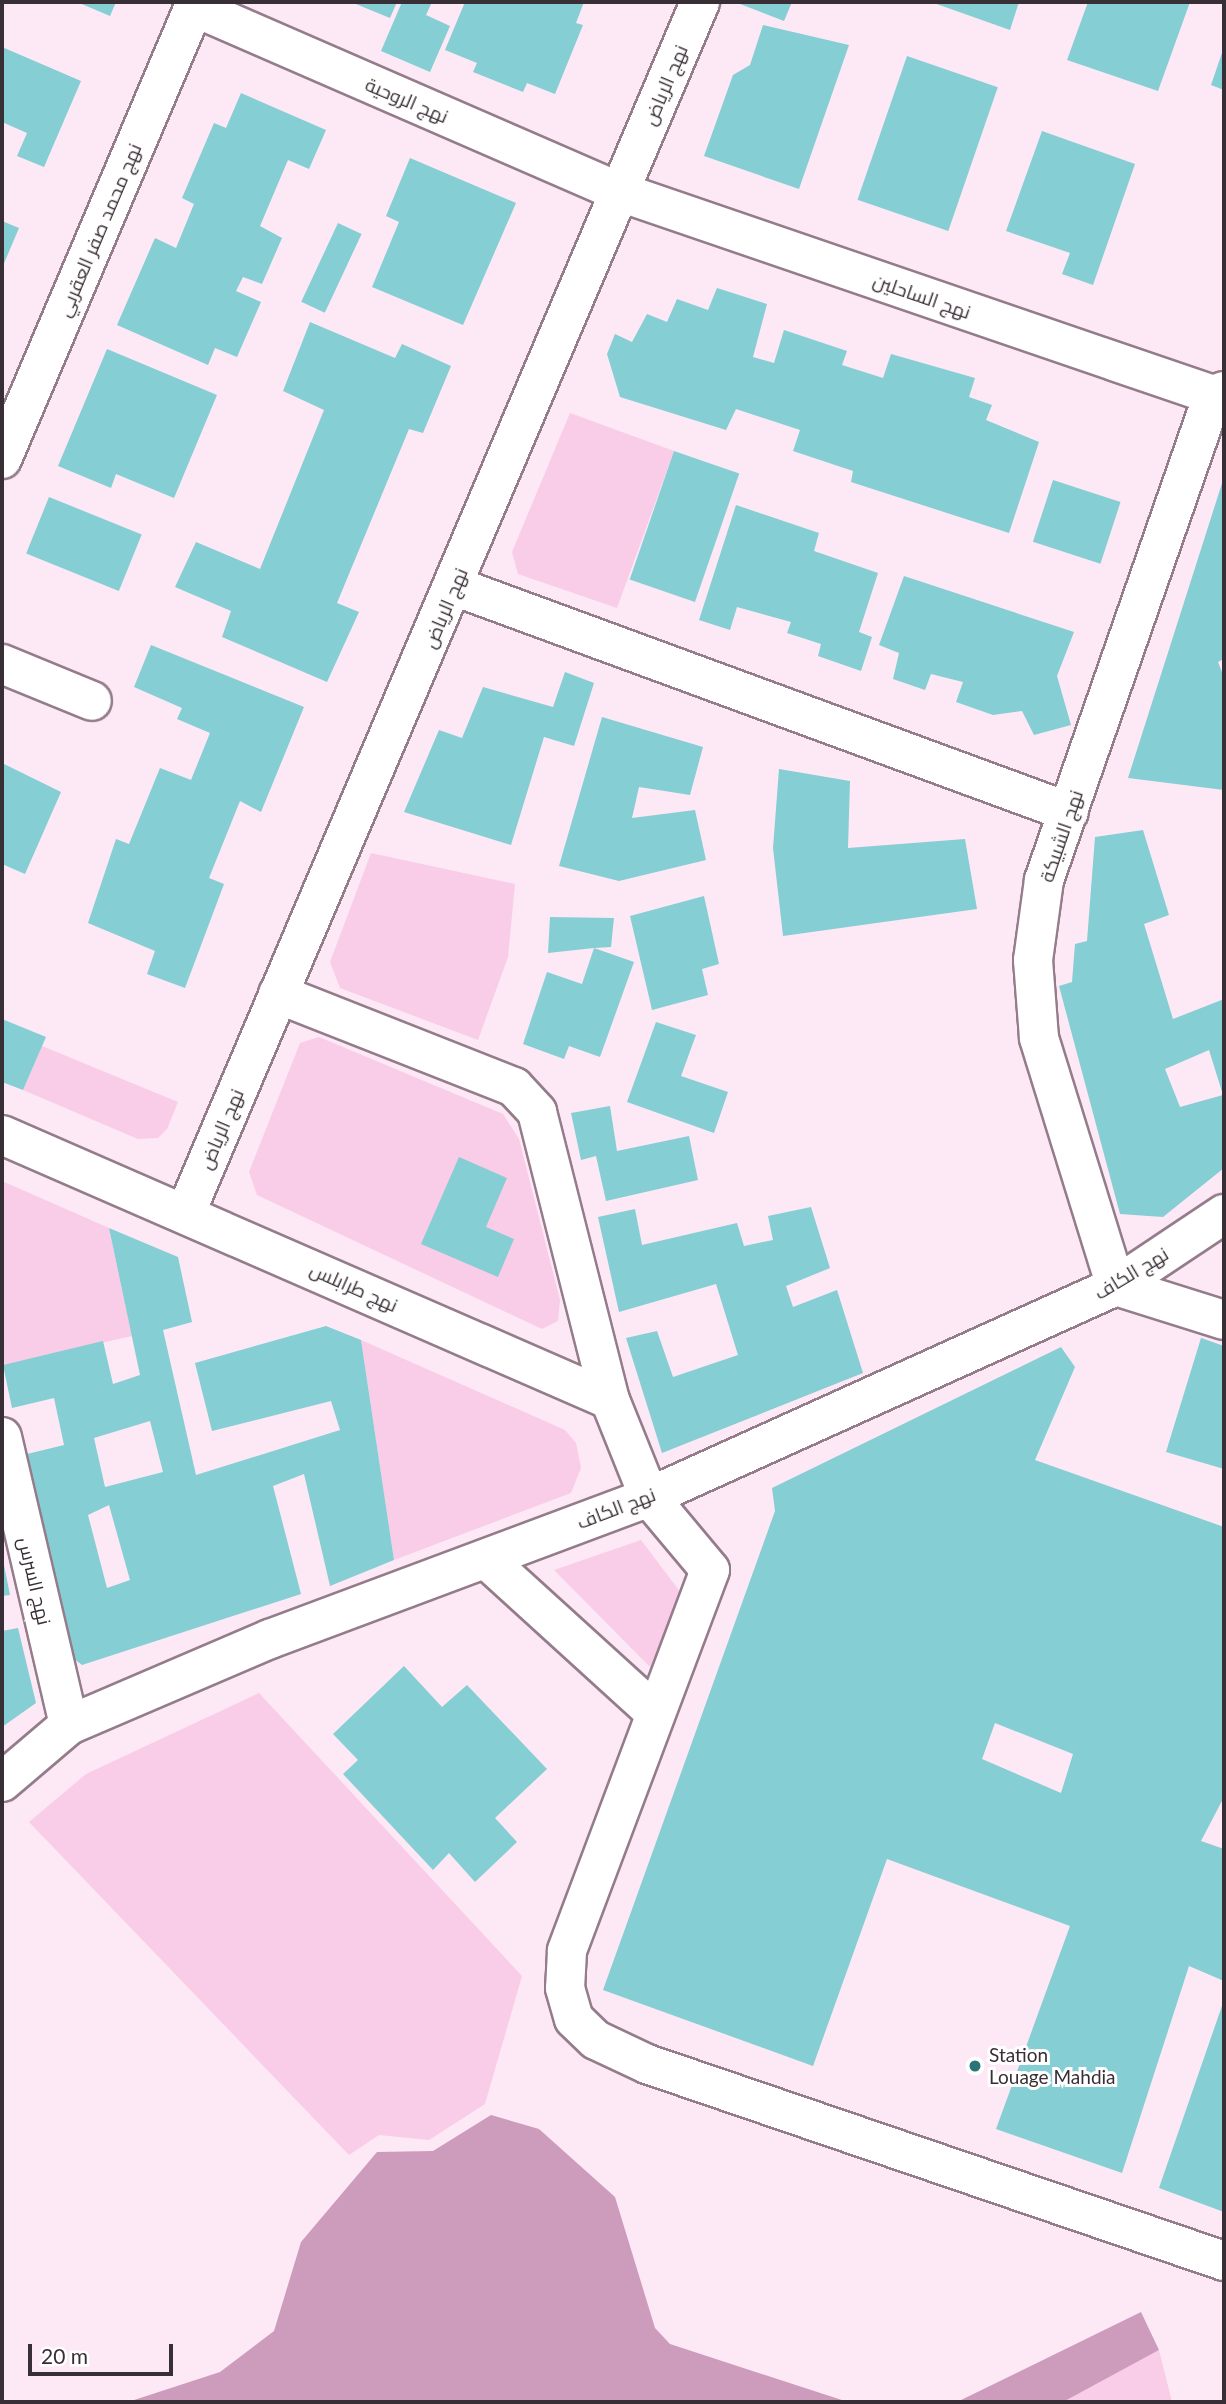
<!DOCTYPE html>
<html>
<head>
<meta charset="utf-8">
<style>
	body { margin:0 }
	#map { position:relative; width:1226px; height:2404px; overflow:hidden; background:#fde8f5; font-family:Lato,Cairo,sans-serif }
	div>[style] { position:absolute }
	.green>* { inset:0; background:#f9cce8 }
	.water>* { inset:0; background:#cd9bbb }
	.building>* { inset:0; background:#84ced4; transform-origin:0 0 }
	.roads { filter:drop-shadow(2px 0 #947c8b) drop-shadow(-2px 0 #947c8b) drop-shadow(0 2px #947c8b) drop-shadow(0 -2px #947c8b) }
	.street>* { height:38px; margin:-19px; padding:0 19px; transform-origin:19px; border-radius:19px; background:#fff }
	.dots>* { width:19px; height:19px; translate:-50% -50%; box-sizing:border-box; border:4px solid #fff; border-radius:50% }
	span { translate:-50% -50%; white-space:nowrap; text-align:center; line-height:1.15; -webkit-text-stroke:6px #fff; paint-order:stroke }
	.street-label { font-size:19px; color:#382e35 }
	.poi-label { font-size:19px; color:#382e35 }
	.left { translate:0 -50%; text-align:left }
	.frame { position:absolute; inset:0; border:4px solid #382e35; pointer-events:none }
	.scale { position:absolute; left:28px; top:2344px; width:145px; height:32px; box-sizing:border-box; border:4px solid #382e35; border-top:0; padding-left:9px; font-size:21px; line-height:24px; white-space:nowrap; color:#382e35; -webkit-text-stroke:5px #fff; paint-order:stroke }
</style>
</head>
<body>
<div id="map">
	<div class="green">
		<div style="clip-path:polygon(570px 413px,674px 451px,617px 608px,518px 574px,512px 552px)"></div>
		<div style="clip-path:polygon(371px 853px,515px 884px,508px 957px,478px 1040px,340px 988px,330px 962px)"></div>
		<div style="clip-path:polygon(319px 1037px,503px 1114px,519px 1139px,560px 1300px,558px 1321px,542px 1329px,257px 1195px,249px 1172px,300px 1043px)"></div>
		<div style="clip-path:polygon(42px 1046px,178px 1102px,167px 1129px,158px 1138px,138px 1139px,23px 1090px)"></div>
		<div style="clip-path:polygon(2px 1181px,109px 1228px,132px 1336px,3px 1365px)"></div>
		<div style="clip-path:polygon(361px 1340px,565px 1430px,576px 1443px,581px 1468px,571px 1493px,394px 1560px)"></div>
		<div style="clip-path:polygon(641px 1540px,681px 1593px,650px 1667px,554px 1570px)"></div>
		<div style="clip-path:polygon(259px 1693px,522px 1976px,485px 2104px,429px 2140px,379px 2135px,349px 2155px,29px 1822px,86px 1774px)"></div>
		<div style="clip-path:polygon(1159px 2350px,1172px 2402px,1063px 2402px)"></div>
	</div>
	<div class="water">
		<div style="clip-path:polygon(491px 2115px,539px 2129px,615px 2197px,655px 2328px,670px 2344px,848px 2402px,128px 2402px,220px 2372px,274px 2331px,301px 2242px,377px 2152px,433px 2151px)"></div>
		<div style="clip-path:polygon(1141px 2312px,1159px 2350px,1063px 2402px,957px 2402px)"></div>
	</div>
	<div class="building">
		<div style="clip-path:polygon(77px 2px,116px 2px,110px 16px)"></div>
		<div style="clip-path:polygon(351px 2px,397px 2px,390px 18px)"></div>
		<div style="clip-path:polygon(402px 2px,432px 2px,426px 15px,450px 26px,430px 72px,381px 51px)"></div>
		<div style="clip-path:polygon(465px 2px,584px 2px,576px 23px,583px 25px,555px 94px,527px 83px,523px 92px,473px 72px,477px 63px,445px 50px)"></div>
		<div style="clip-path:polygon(735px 2px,792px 2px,784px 21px)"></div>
		<div style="clip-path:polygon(931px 2px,1019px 2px,1010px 30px)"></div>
		<div style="clip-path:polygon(1088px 2px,1190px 2px,1158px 91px,1067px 60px)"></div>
		<div style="clip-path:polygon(763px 25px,849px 45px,799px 189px,704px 156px,733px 75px,750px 65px)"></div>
		<div style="clip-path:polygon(2px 47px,81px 81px,44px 167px,17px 156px,27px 133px,2px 122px)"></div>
		<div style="clip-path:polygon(1224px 47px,1224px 90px,1211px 85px)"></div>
		<div style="left:907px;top:56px;width:96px;height:152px;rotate:19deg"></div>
		<div style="clip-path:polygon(241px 93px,326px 130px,309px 169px,288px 160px,260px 226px,282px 238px,262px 284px,243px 277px,236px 291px,261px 302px,237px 357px,215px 348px,208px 365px,117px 325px,155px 238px,176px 248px,194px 204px,182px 198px,214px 123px,226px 128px)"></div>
		<div style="clip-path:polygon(1042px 131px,1135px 164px,1093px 285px,1062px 274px,1070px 253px,1006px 231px)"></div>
		<div style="clip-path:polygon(410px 158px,516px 203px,463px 325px,372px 287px,399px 222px,386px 216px)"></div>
		<div style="clip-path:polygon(2px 221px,19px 228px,2px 268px)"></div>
		<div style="left:338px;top:223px;width:26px;height:87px;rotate:25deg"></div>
		<div style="clip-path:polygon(717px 288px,767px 304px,753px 357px,774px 363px,784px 330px,847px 351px,842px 365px,883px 378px,891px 354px,975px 378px,969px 397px,992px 405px,986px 420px,1039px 442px,1009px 533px,851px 482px,853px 471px,793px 451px,800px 430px,736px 409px,726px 430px,620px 397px,607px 354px,615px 334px,632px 342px,647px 314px,667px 322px,677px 299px,708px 310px)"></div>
		<div style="clip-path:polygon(310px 322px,395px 358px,402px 344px,451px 366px,423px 433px,409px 429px,337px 603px,359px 612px,327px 682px,222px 637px,231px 611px,175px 587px,196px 542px,260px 569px,324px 410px,283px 391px)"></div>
		<div style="clip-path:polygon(107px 349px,217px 395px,174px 498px,116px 474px,111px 488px,58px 466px)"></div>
		<div style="left:674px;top:451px;width:69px;height:136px;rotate:19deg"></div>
		<div style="clip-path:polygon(1224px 477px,1224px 659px,1218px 662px,1224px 677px,1224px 790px,1128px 778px)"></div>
		<div style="left:1053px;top:480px;width:71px;height:65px;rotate:18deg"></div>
		<div style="left:49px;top:497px;width:100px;height:61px;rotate:22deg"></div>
		<div style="clip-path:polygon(736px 505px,819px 533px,814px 551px,878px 573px,859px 632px,872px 637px,861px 671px,818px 656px,821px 644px,787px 633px,791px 622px,737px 607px,730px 630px,699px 620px)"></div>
		<div style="clip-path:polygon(904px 576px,1074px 632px,1057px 676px,1071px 725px,1034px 735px,1022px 711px,993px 715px,956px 702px,963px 682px,931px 674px,925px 690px,893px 679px,899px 653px,879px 645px)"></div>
		<div style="clip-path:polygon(151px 645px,304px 707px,261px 812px,240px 801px,209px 878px,224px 884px,185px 988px,147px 974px,155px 951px,88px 923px,116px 839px,129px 844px,160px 768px,191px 780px,210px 733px,177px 719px,182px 708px,134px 687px)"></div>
		<div style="clip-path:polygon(565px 672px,594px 683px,574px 746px,544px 737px,511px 845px,404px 812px,439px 730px,462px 738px,483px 687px,553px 707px)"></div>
		<div style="clip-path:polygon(602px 717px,703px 747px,690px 795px,639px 787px,632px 818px,695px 810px,706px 860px,619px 881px,559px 866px)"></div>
		<div style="clip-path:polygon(2px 763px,61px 792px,25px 874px,2px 864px)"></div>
		<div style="clip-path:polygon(779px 769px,850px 781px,848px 848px,965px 839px,977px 909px,783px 936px,773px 848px)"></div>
		<div style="clip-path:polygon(evenodd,1143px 830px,1169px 915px,1144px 924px,1173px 1019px,1224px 999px,1224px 1168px,1163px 1217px,1120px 1214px,1059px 986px,1072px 982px,1075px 944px,1087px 941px,1095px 837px,1143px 830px,1209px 1050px,1223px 1095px,1180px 1107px,1165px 1069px,1209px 1050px)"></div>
		<div style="clip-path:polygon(704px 896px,719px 964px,702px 969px,708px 995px,652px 1010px,630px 916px)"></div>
		<div style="clip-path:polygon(550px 917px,614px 918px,611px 947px,594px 948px,634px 962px,600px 1057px,569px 1046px,564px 1059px,523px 1044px,547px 972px,582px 984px,594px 948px,548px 953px)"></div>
		<div style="clip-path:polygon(2px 1019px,46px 1037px,23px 1090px,2px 1082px)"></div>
		<div style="clip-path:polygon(656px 1022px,696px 1035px,681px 1076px,728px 1092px,714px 1133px,627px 1102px)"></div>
		<div style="clip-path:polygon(610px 1106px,617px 1151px,689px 1136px,698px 1180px,606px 1201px,596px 1156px,581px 1160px,571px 1113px)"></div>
		<div style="clip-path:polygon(459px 1157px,507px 1178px,486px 1227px,514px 1239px,498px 1277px,421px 1244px)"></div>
		<div style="clip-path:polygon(811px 1207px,830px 1268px,786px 1286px,793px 1307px,837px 1290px,863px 1373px,662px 1453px,626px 1338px,657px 1331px,673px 1377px,738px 1355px,716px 1284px,619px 1312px,598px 1217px,635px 1209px,642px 1245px,737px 1223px,744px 1246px,773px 1240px,768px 1216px)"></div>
		<div style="clip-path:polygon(evenodd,109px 1228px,178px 1257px,192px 1322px,163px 1330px,196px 1475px,340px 1430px,331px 1401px,212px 1431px,195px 1363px,326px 1326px,361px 1340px,394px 1560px,330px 1586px,304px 1474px,273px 1486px,301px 1594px,82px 1665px,69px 1655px,23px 1455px,64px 1445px,54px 1398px,12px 1408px,3px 1365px,103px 1341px,113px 1384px,140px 1375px,109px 1228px,150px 1421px,163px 1472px,105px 1487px,94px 1438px,150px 1421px,109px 1228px,109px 1505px,130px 1580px,107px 1588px,88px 1515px,109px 1505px)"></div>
		<div style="clip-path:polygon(1201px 1338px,1224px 1346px,1224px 1469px,1166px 1452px)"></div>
		<div style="clip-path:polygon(evenodd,1061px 1347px,1075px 1367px,1035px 1460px,1224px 1527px,1224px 1797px,1201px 1841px,1224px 1849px,1224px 1981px,1189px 1966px,1122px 2173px,996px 2129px,1070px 1926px,887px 1859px,813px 2066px,603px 1990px,775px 1511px,772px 1488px,1061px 1347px,995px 1723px,1073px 1754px,1061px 1793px,982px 1759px,995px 1723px)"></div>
		<div style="clip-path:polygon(3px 1560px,10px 1595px,2px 1596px,2px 1561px)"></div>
		<div style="clip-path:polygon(18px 1628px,36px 1703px,2px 1727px,2px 1631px)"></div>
		<div style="clip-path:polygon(404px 1666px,442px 1707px,467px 1685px,547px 1769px,495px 1818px,517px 1842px,475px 1882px,449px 1853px,433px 1870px,343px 1774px,358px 1760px,333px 1734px)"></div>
		<div style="clip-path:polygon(1224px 2000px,1224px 2212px,1159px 2188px)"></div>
	</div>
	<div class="roads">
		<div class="street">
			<div style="left:194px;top:7px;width:464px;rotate:23.5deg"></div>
			<div style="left:620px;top:192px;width:627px;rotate:18.9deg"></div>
			<div style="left:1213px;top:395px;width:12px;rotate:-20deg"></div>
			<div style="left:1213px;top:395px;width:514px;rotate:109.21deg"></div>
			<div style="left:1044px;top:880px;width:81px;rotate:97.8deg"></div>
			<div style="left:1033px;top:960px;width:78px;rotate:85.6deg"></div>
			<div style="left:1039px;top:1038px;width:260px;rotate:72.8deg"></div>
			<div style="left:1116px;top:1286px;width:113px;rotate:17.5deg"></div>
			<div style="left:2px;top:459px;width:496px;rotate:-67deg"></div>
			<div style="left:454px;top:586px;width:655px;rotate:20.18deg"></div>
			<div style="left:2px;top:664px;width:97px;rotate:22.3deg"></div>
			<div style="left:278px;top:994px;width:254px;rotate:21.5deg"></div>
			<div style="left:514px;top:1087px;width:34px;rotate:47deg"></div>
			<div style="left:537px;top:1112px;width:297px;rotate:75.8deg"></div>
			<div style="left:2px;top:1135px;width:663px;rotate:23.55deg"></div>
			<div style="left:610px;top:1400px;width:105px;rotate:68.1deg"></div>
			<div style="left:649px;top:1497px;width:95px;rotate:50.1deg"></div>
			<div style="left:710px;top:1570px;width:407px;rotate:110.6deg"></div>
			<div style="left:567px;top:1951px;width:37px;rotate:93deg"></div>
			<div style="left:565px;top:1988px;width:32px;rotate:74deg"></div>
			<div style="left:574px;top:2019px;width:30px;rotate:44deg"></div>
			<div style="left:596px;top:2040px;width:56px;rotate:25.2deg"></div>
			<div style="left:647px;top:2064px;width:610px;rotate:18.85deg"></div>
			<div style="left:186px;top:1212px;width:1315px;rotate:-66.98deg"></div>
			<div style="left:2px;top:1437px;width:296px;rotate:76.9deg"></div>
			<div style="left:486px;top:1559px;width:229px;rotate:42.3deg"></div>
			<div style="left:2px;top:1782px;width:88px;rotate:-40.4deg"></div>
			<div style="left:69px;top:1725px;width:219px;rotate:-23.2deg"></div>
			<div style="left:270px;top:1639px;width:405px;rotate:-20.5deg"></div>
			<div style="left:649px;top:1497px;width:512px;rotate:-24.31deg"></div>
			<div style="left:1116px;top:1286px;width:130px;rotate:-33.7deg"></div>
		</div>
	</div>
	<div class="dots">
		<div style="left:975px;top:2066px;background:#297379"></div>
	</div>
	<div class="street-label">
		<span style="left:665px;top:85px;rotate:-67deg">نهج الرياض</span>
		<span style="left:407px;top:100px;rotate:23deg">نهج الروحية</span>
		<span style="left:99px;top:230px;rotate:-67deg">نهج محمد صفر العقربي</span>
		<span style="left:922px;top:296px;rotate:19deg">نهج الساحلين</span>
		<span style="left:445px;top:608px;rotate:-67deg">نهج الرياض</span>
		<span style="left:1061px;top:836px;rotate:-71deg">نهج الشبيكة</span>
		<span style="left:221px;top:1129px;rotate:-67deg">نهج الرياض</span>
		<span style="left:1131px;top:1273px;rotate:-31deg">نهج الكاف</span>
		<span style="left:354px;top:1287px;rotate:24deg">نهج طرابلس</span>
		<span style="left:616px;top:1508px;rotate:-21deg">نهج الكاف</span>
		<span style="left:35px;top:1581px;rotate:77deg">نهج السرس</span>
	</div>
	<div class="poi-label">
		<span class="left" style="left:989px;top:2066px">Station<br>Louage Mahdia</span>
	</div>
	<div class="frame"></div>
	<div class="scale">20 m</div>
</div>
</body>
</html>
